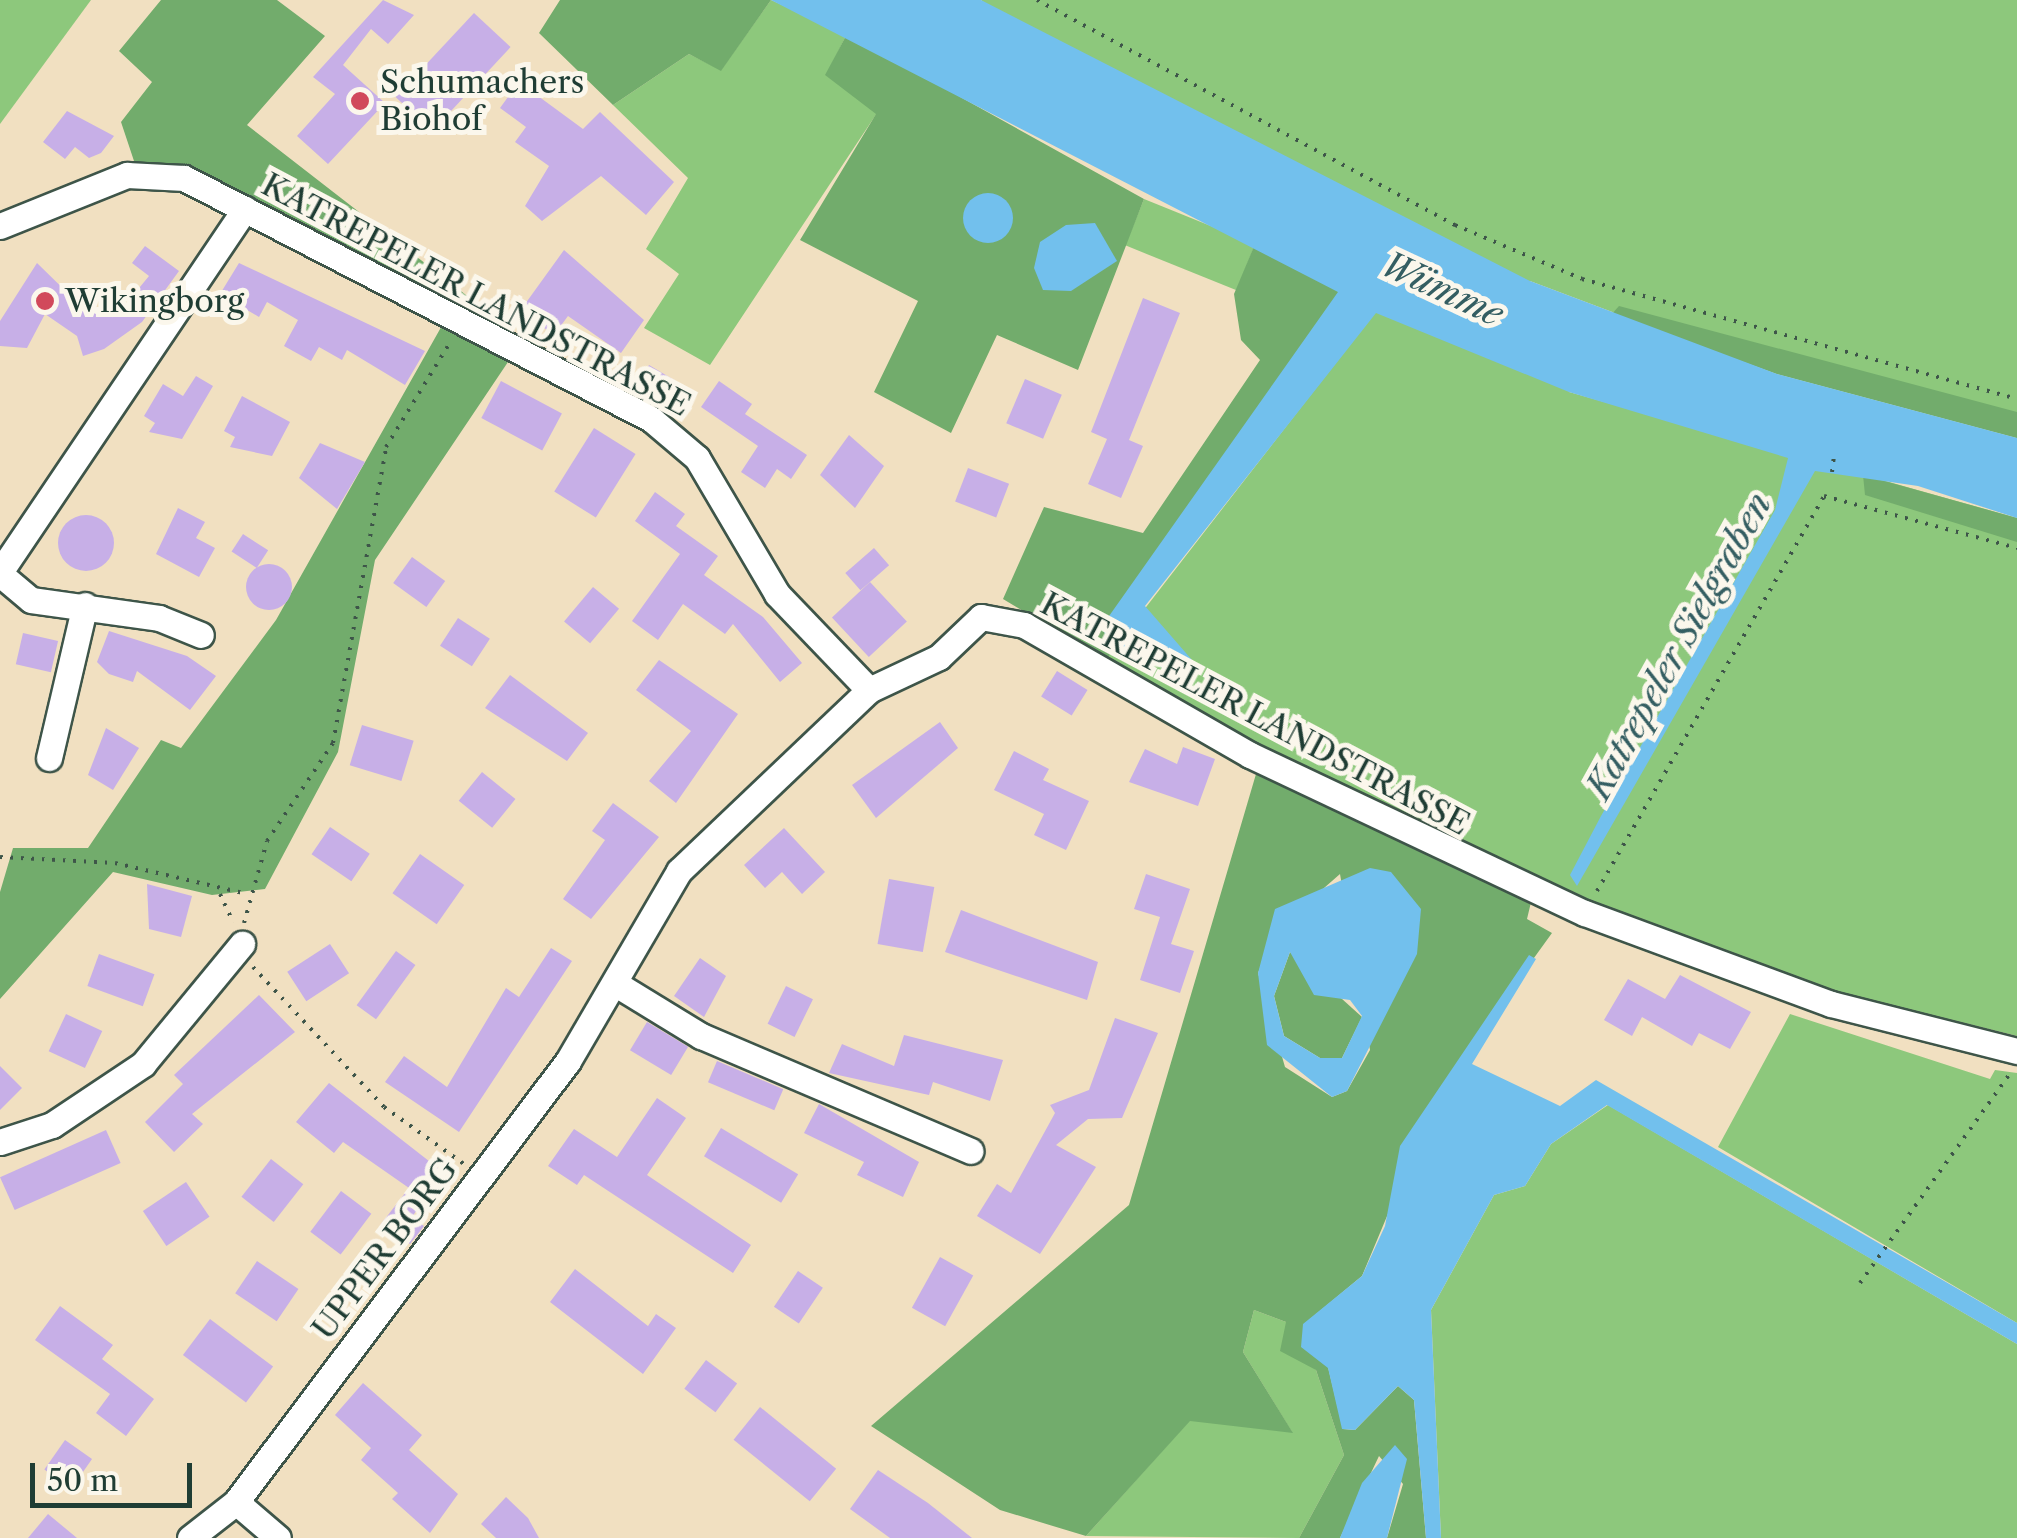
<!DOCTYPE html>
<html>
<head>
<meta charset="utf-8">
<style>
	body { margin:0 }
	#map { position:relative; width:2017px; height:1538px; overflow:hidden; background:#f1e0c1; font-family:"Libre Caslon Text",serif }
	div>[style] { position:absolute }
	.green>* { inset:0; background:#8dc87c; transform-origin:0 0 }
	.forest>* { inset:0; background:#72ac6c }
	.water>* { inset:0; background:#72c0ed }
	.round { border-radius:50% }
	.building>* { inset:0; background:#c7afe7; transform-origin:0 0 }
	.path>* { height:4px; margin-top:-2px; transform-origin:0; background:repeating-linear-gradient(90deg,#3e5549 0 2.5px,transparent 0 10.5px) }
	.roads { filter:drop-shadow(2px 0 #3e5549) drop-shadow(-2px 0 #3e5549) drop-shadow(0 2px #3e5549) drop-shadow(0 -2px #3e5549) }
	.minor>* { height:25px; margin:-12.5px; padding:0 12.5px; transform-origin:12.5px; border-radius:12.5px; background:#fff }
	.dots>* { width:28px; height:28px; translate:-50% -50%; box-sizing:border-box; border:5px solid #fbf7ec; border-radius:50% }
	span { translate:-50% -50%; white-space:nowrap; text-align:center; line-height:1.15; -webkit-text-stroke:10px #fbf7ec; paint-order:stroke }
	.poi-label { font-size:32px; color:#1f3d34 }
	.left { translate:0 -50%; text-align:left }
	.street-label { font-size:32px; color:#1f3d34 }
	.water-label { font-size:35px; color:#345e62; font-style:italic }
	.scale { position:absolute; left:30px; top:1463px; width:162px; height:45px; box-sizing:border-box; border:5px solid #1f3d34; border-top:0; padding-left:12px; font-size:30px; line-height:35px; white-space:nowrap; color:#1f3d34; -webkit-text-stroke:8px #fbf7ec; paint-order:stroke }
</style>
</head>
<body>
<div id="map">
	<div class="green">
		<div style="clip-path:polygon(0 0,91px 0,0 124px)"></div>
		<div style="clip-path:polygon(771px 0,847px 34px,826px 75px,877px 113px,710px 365px,644px 328px,679px 274px,646px 249px,688px 178px,613px 105px,689px 54px,721px 70px)"></div>
		<div style="clip-path:polygon(981px 0,2017px 0,2017px 438px,1777px 374px,1530px 281px,1569px 392px,2017px 518px,2017px 1036px,1809px 985px,1583px 901px,1387px 814px,1105px 660px,1368px 321px)"></div>
		<div style="left:1144px;top:199px;width:120px;height:50px;rotate:22deg"></div>
		<div style="clip-path:polygon(1790px 1014px,1990px 1079px,1995px 1070px,2017px 1073px,2017px 1323px,1718px 1147px)"></div>
		<div style="clip-path:polygon(1608px 1105px,2017px 1344px,2017px 1538px,1441px 1538px,1431px 1310px,1494px 1195px,1525px 1186px,1551px 1144px)"></div>
		<div style="clip-path:polygon(1254px 1310px,1286px 1322px,1316px 1370px,1344px 1455px,1299px 1538px,1086px 1536px,1190px 1420px,1292px 1432px,1243px 1352px)"></div>
	</div>
	<div class="forest">
		<div style="clip-path:polygon(161px 0,277px 0,325px 36px,247px 125px,484px 309px,476px 316px,205px 177px,135px 164px,121px 122px,152px 82px,119px 51px)"></div>
		<div style="clip-path:polygon(560px 0,771px 0,721px 71px,689px 54px,613px 105px,539px 33px)"></div>
		<div style="clip-path:polygon(847px 34px,1144px 199px,1078px 370px,997px 335px,951px 433px,874px 392px,918px 301px,800px 240px,876px 114px,825px 75px)"></div>
		<div style="clip-path:polygon(1255px 244px,1339px 292px,1335px 309px,1107px 638px,1119px 645px,1105px 660px,1003px 599px,1044px 507px,1143px 533px,1260px 360px,1241px 340px,1234px 294px)"></div>
		<div style="clip-path:polygon(1619px 306px,2017px 412px,2017px 438px,1777px 374px,1611px 315px)"></div>
		<div style="clip-path:polygon(444px 322px,510px 359px,375px 560px,338px 752px,265px 889px,212px 895px,113px 872px,0 999px,0 892px,13px 848px,88px 848px,161px 740px,181px 748px,276px 620px)"></div>
		<div style="clip-path:polygon(1863px 475px,2017px 518px,2017px 542px,1865px 495px)"></div>
		<div style="clip-path:polygon(evenodd,1256px 774px,1532px 898px,1527px 919px,1552px 933px,1441px 1087px,1362px 1276px,1303px 1325px,1328px 1367px,1343px 1429px,1355px 1430px,1398px 1386px,1414px 1400px,1426px 1538px,1387px 1538px,1403px 1484px,1379px 1456px,1340px 1538px,1299px 1538px,1344px 1455px,1316px 1370px,1280px 1351px,1286px 1322px,1254px 1310px,1243px 1352px,1293px 1433px,1190px 1421px,1086px 1536px,1000px 1510px,871px 1426px,1129px 1205px,1256px 774px,1340px 874px,1370px 1050px,1347px 1091px,1332px 1097px,1285px 1067px,1258px 973px,1276px 930px,1340px 874px)"></div>
		<div style="clip-path:polygon(1290px 952px,1362px 1017px,1342px 1058px,1320px 1058px,1284px 1036px,1274px 996px)"></div>
	</div>
	<div class="water">
		<div style="clip-path:polygon(771px 0,981px 0,1530px 281px,1777px 374px,2017px 438px,2017px 518px,1918px 486px,1815px 471px,1577px 886px,1570px 875px,1601px 816px,1775px 510px,1788px 458px,1569px 392px,1376px 313px,1145px 606px,1192px 660px,1180px 677px,1107px 639px,1102px 626px,1338px 292px)"></div>
		<div class="round" style="left:963px;top:193px;width:50px;height:50px"></div>
		<div style="clip-path:polygon(1095px 223px,1117px 261px,1071px 291px,1043px 290px,1034px 268px,1040px 242px,1066px 225px)"></div>
		<div style="clip-path:polygon(evenodd,1370px 868px,1391px 872px,1421px 909px,1417px 954px,1347px 1091px,1332px 1097px,1267px 1045px,1258px 973px,1275px 909px,1370px 868px,1290px 952px,1314px 995px,1350px 1000px,1362px 1016px,1342px 1058px,1320px 1058px,1284px 1036px,1274px 996px,1290px 952px)"></div>
		<div style="clip-path:polygon(1529px 955px,1536px 959px,1472px 1064px,1560px 1106px,1596px 1080px,2017px 1323px,2017px 1344px,1607px 1105px,1551px 1144px,1525px 1186px,1494px 1195px,1431px 1310px,1441px 1538px,1426px 1538px,1414px 1400px,1398px 1386px,1355px 1430px,1342px 1429px,1328px 1368px,1301px 1347px,1303px 1324px,1362px 1276px,1385px 1226px,1400px 1146px)"></div>
		<div style="clip-path:polygon(1395px 1445px,1407px 1459px,1387px 1538px,1340px 1538px,1362px 1483px)"></div>
	</div>
	<div class="building">
		<div style="clip-path:polygon(383px 0,414px 15px,388px 44px,371px 29px,343px 65px,385px 103px,328px 164px,297px 136px,335px 94px,313px 77px)"></div>
		<div style="left:474px;top:13px;width:50px;height:115px;rotate:43deg"></div>
		<div style="clip-path:polygon(519px 82px,583px 129px,600px 112px,674px 182px,646px 215px,601px 176px,542px 221px,525px 206px,549px 166px,515px 142px,526px 127px,500px 108px)"></div>
		<div style="clip-path:polygon(67px 111px,114px 136px,101px 153px,89px 158px,75px 147px,65px 159px,43px 142px)"></div>
		<div style="clip-path:polygon(145px 246px,179px 271px,142px 322px,104px 349px,83px 356px,77px 336px,45px 314px,27px 348px,0 346px,0 321px,37px 263px,83px 308px,121px 310px,149px 276px,132px 263px)"></div>
		<div style="clip-path:polygon(564px 250px,644px 320px,621px 353px,568px 316px,554px 335px,520px 311px)"></div>
		<div style="clip-path:polygon(239px 263px,425px 351px,405px 385px,347px 350px,342px 360px,319px 347px,311px 361px,284px 346px,298px 320px,267px 302px,259px 317px,220px 294px)"></div>
		<div style="clip-path:polygon(1143px 298px,1180px 313px,1129px 440px,1143px 446px,1121px 498px,1088px 484px,1107px 439px,1091px 432px)"></div>
		<div style="left:649px;top:365px;width:41px;height:26px;rotate:31deg"></div>
		<div style="clip-path:polygon(196px 376px,213px 386px,182px 439px,149px 432px,155px 423px,144px 416px,163px 384px,183px 396px)"></div>
		<div style="left:1025px;top:379px;width:40px;height:48px;rotate:23deg"></div>
		<div style="left:501px;top:381px;width:69px;height:42px;rotate:28deg"></div>
		<div style="clip-path:polygon(719px 381px,752px 404px,745px 414px,807px 455px,791px 479px,777px 469px,765px 488px,741px 472px,758px 446px,701px 407px)"></div>
		<div style="clip-path:polygon(242px 396px,290px 422px,272px 456px,230px 447px,235px 437px,224px 431px)"></div>
		<div style="left:594px;top:428px;width:49px;height:75px;rotate:32deg"></div>
		<div style="clip-path:polygon(849px 435px,884px 466px,855px 508px,820px 475px)"></div>
		<div style="clip-path:polygon(320px 443px,365px 462px,337px 509px,299px 478px)"></div>
		<div style="left:968px;top:468px;width:44px;height:36px;rotate:21deg"></div>
		<div style="clip-path:polygon(655px 492px,685px 514px,676px 526px,718px 556px,704px 575px,763px 617px,802px 663px,780px 682px,733px 624px,725px 634px,683px 604px,658px 640px,632px 621px,680px 554px,635px 521px)"></div>
		<div style="clip-path:polygon(178px 508px,205px 522px,196px 538px,215px 548px,199px 577px,156px 554px)"></div>
		<div class="round" style="left:58px;top:515px;width:56px;height:56px"></div>
		<div style="left:243px;top:534px;width:30px;height:21px;rotate:33deg"></div>
		<div style="left:874px;top:548px;width:23px;height:38px;rotate:49deg"></div>
		<div style="left:412px;top:557px;width:41px;height:32px;rotate:36deg"></div>
		<div class="round" style="left:246px;top:564px;width:46px;height:46px"></div>
		<div style="left:870px;top:582px;width:54px;height:52px;rotate:47deg"></div>
		<div style="left:593px;top:587px;width:34px;height:45px;rotate:40deg"></div>
		<div style="left:458px;top:618px;width:38px;height:33px;rotate:33deg"></div>
		<div style="clip-path:polygon(109px 631px,187px 656px,216px 676px,190px 710px,137px 671px,133px 682px,109px 674px,97px 662px)"></div>
		<div style="left:23px;top:633px;width:36px;height:32px;rotate:13deg"></div>
		<div style="clip-path:polygon(659px 660px,738px 714px,676px 803px,649px 781px,691px 731px,636px 690px)"></div>
		<div style="left:1057px;top:671px;width:36px;height:30px;rotate:32deg"></div>
		<div style="clip-path:polygon(510px 675px,588px 733px,567px 761px,485px 708px)"></div>
		<div style="clip-path:polygon(940px 722px,958px 748px,876px 818px,852px 785px)"></div>
		<div style="left:362px;top:725px;width:54px;height:42px;rotate:17deg"></div>
		<div style="clip-path:polygon(106px 728px,139px 748px,113px 790px,88px 775px)"></div>
		<div style="clip-path:polygon(1183px 747px,1215px 759px,1198px 806px,1129px 782px,1145px 749px,1177px 764px)"></div>
		<div style="clip-path:polygon(1014px 751px,1049px 769px,1043px 780px,1089px 801px,1066px 850px,1034px 835px,1044px 814px,994px 790px)"></div>
		<div style="left:482px;top:772px;width:43px;height:37px;rotate:39deg"></div>
		<div style="clip-path:polygon(613px 803px,659px 837px,591px 919px,563px 899px,605px 840px,592px 831px)"></div>
		<div style="left:330px;top:827px;width:48px;height:33px;rotate:34deg"></div>
		<div style="clip-path:polygon(784px 828px,825px 872px,802px 894px,782px 872px,765px 888px,744px 865px)"></div>
		<div style="left:420px;top:854px;width:54px;height:48px;rotate:35deg"></div>
		<div style="clip-path:polygon(1146px 874px,1190px 889px,1171px 944px,1194px 951px,1180px 993px,1140px 980px,1160px 917px,1134px 909px)"></div>
		<div style="left:889px;top:879px;width:46px;height:66px;rotate:10deg"></div>
		<div style="clip-path:polygon(147px 884px,192px 896px,181px 937px,149px 929px)"></div>
		<div style="clip-path:polygon(961px 910px,1098px 962px,1087px 1000px,945px 952px)"></div>
		<div style="left:330px;top:944px;width:35px;height:51px;rotate:57deg"></div>
		<div style="clip-path:polygon(551px 948px,572px 961px,459px 1132px,385px 1082px,404px 1056px,447px 1087px,506px 988px,519px 997px)"></div>
		<div style="left:396px;top:951px;width:24px;height:67px;rotate:36deg"></div>
		<div style="left:99px;top:954px;width:59px;height:34px;rotate:20deg"></div>
		<div style="clip-path:polygon(700px 958px,726px 976px,704px 1017px,674px 996px)"></div>
		<div style="clip-path:polygon(1680px 975px,1751px 1012px,1730px 1049px,1699px 1033px,1692px 1046px,1642px 1017px,1632px 1036px,1604px 1020px,1628px 979px,1665px 999px)"></div>
		<div style="left:786px;top:986px;width:30px;height:42px;rotate:26deg"></div>
		<div style="clip-path:polygon(259px 995px,295px 1032px,192px 1114px,203px 1124px,174px 1152px,145px 1122px,183px 1084px,174px 1075px)"></div>
		<div style="left:66px;top:1014px;width:40px;height:41px;rotate:25deg"></div>
		<div style="clip-path:polygon(1115px 1018px,1158px 1033px,1122px 1118px,1088px 1119px,1056px 1145px,1096px 1167px,1040px 1254px,977px 1216px,997px 1184px,1011px 1193px,1055px 1113px,1050px 1105px,1089px 1090px)"></div>
		<div style="left:647px;top:1022px;width:48px;height:33px;rotate:31deg"></div>
		<div style="clip-path:polygon(904px 1035px,1003px 1060px,990px 1101px,933px 1082px,929px 1095px,829px 1073px,842px 1044px,894px 1066px)"></div>
		<div style="left:717px;top:1061px;width:72px;height:23px;rotate:23deg"></div>
		<div style="clip-path:polygon(0 1066px,22px 1088px,0 1110px)"></div>
		<div style="clip-path:polygon(329px 1083px,443px 1172px,412px 1217px,424px 1226px,410px 1244px,381px 1224px,409px 1188px,343px 1142px,334px 1153px,296px 1122px)"></div>
		<div style="clip-path:polygon(657px 1098px,686px 1118px,647px 1175px,751px 1245px,733px 1273px,584px 1175px,577px 1185px,548px 1166px,574px 1129px,617px 1157px)"></div>
		<div style="clip-path:polygon(819px 1104px,919px 1162px,903px 1197px,857px 1175px,864px 1162px,804px 1133px)"></div>
		<div style="left:721px;top:1128px;width:90px;height:33px;rotate:31deg"></div>
		<div style="left:106px;top:1130px;width:36px;height:116px;rotate:66deg"></div>
		<div style="left:271px;top:1159px;width:41px;height:48px;rotate:38deg"></div>
		<div style="left:186px;top:1182px;width:42px;height:52px;rotate:56deg"></div>
		<div style="left:341px;top:1191px;width:38px;height:51px;rotate:37deg"></div>
		<div style="left:940px;top:1257px;width:38px;height:58px;rotate:29deg"></div>
		<div style="left:257px;top:1261px;width:50px;height:39px;rotate:34deg"></div>
		<div style="clip-path:polygon(575px 1269px,648px 1326px,656px 1314px,676px 1328px,643px 1374px,550px 1302px)"></div>
		<div style="left:798px;top:1271px;width:30px;height:43px;rotate:34deg"></div>
		<div style="clip-path:polygon(60px 1306px,113px 1345px,102px 1359px,154px 1399px,126px 1436px,96px 1413px,110px 1394px,35px 1340px)"></div>
		<div style="left:210px;top:1319px;width:79px;height:45px;rotate:37deg"></div>
		<div style="left:706px;top:1360px;width:39px;height:36px;rotate:37deg"></div>
		<div style="clip-path:polygon(363px 1383px,422px 1435px,409px 1450px,458px 1494px,430px 1533px,392px 1499px,398px 1493px,361px 1460px,371px 1448px,335px 1415px)"></div>
		<div style="left:760px;top:1407px;width:98px;height:42px;rotate:39deg"></div>
		<div style="left:65px;top:1440px;width:33px;height:36px;rotate:35deg"></div>
		<div style="clip-path:polygon(878px 1470px,928px 1503px,972px 1538px,890px 1538px,850px 1509px)"></div>
		<div style="clip-path:polygon(506px 1497px,528px 1518px,539px 1538px,496px 1538px,481px 1524px)"></div>
		<div style="clip-path:polygon(48px 1514px,77px 1538px,28px 1538px)"></div>
	</div>
	<div class="path">
		<div style="left:1037px;top:0;width:475px;rotate:28.3deg"></div>
		<div style="left:1455px;top:225px;width:138px;rotate:23deg"></div>
		<div style="left:1582px;top:279px;width:451px;rotate:15.4deg"></div>
		<div style="left:1832px;top:472px;width:16px;rotate:-83deg"></div>
		<div style="left:0;top:857px;width:115px;rotate:3deg"></div>
		<div style="left:115px;top:863px;width:136px;rotate:13.2deg"></div>
		<div style="left:1597px;top:891px;width:456px;rotate:-60.1deg"></div>
		<div style="left:1824px;top:496px;width:200px;rotate:15.1deg"></div>
		<div style="left:220px;top:894px;width:31px;rotate:65deg"></div>
		<div style="left:244px;top:923px;width:85px;rotate:-74.3deg"></div>
		<div style="left:267px;top:841px;width:118px;rotate:-56deg"></div>
		<div style="left:333px;top:743px;width:301px;rotate:-79.8deg"></div>
		<div style="left:386px;top:447px;width:124px;rotate:-58.5deg"></div>
		<div style="left:253px;top:967px;width:192px;rotate:46.9deg"></div>
		<div style="left:384px;top:1107px;width:98px;rotate:35.5deg"></div>
		<div style="left:1860px;top:1283px;width:256px;rotate:-54.4deg"></div>
	</div>
	<div class="roads">
		<div class="minor">
			<div style="left:0;top:226px;width:137px;rotate:-21.9deg"></div>
			<div style="left:127px;top:175px;width:57px;rotate:3deg"></div>
			<div style="left:184px;top:178px;width:526px;rotate:27.3deg"></div>
			<div style="left:651px;top:419px;width:60px;rotate:40.3deg"></div>
			<div style="left:697px;top:458px;width:158px;rotate:59.5deg"></div>
			<div style="left:777px;top:594px;width:133px;rotate:46.2deg"></div>
			<div style="left:0;top:572px;width:438px;rotate:-56deg"></div>
			<div style="left:0;top:574px;width:40px;rotate:40deg"></div>
			<div style="left:31px;top:600px;width:129px;rotate:8deg"></div>
			<div style="left:159px;top:618px;width:45px;rotate:22deg"></div>
			<div style="left:49px;top:758px;width:157px;rotate:-76.8deg"></div>
			<div style="left:616px;top:984px;width:100px;rotate:31.5deg"></div>
			<div style="left:701px;top:1036px;width:293px;rotate:23.1deg"></div>
			<div style="left:0;top:1142px;width:55px;rotate:-18.1deg"></div>
			<div style="left:52px;top:1125px;width:110px;rotate:-33.8deg"></div>
			<div style="left:143px;top:1064px;width:156px;rotate:-50.5deg"></div>
			<div style="left:236px;top:1502px;width:55px;rotate:40.6deg"></div>
			<div style="left:190px;top:1538px;width:58px;rotate:-38deg"></div>
			<div style="left:236px;top:1502px;width:552px;rotate:-53.03deg"></div>
			<div style="left:568px;top:1061px;width:220px;rotate:-59.7deg"></div>
			<div style="left:679px;top:871px;width:262px;rotate:-43.6deg"></div>
			<div style="left:869px;top:690px;width:77px;rotate:-25.2deg"></div>
			<div style="left:939px;top:657px;width:58px;rotate:-43.6deg"></div>
			<div style="left:981px;top:617px;width:44px;rotate:10.5deg"></div>
			<div style="left:1024px;top:625px;width:261px;rotate:29.9deg"></div>
			<div style="left:1250px;top:755px;width:370px;rotate:25.3deg"></div>
			<div style="left:1585px;top:913px;width:262px;rotate:20.3deg"></div>
			<div style="left:1831px;top:1004px;width:192px;rotate:14.2deg"></div>
		</div>
	</div>
	<div class="dots">
		<div style="left:360px;top:101px;background:#d1495b"></div>
		<div style="left:45px;top:301px;background:#d1495b"></div>
	</div>
	<div class="poi-label">
		<span class="left" style="left:380px;top:101px">Schumachers<br>Biohof</span>
		<span class="left" style="left:65px;top:301px">Wikingborg</span>
	</div>
	<div class="street-label">
		<span style="left:476px;top:295px;rotate:28deg">KATREPELER LANDSTRASSE</span>
		<span style="left:1255px;top:714px;rotate:28deg">KATREPELER LANDSTRASSE</span>
		<span style="left:385px;top:1249px;rotate:-53deg">UPPER BORG</span>
	</div>
	<div class="water-label">
		<span style="left:1442px;top:289px;rotate:25deg">Wümme</span>
		<span style="left:1679px;top:646px;rotate:-61deg">Katrepeler Sielgraben</span>
	</div>
	<div class="scale">50 m</div>
</div>
</body>
</html>
